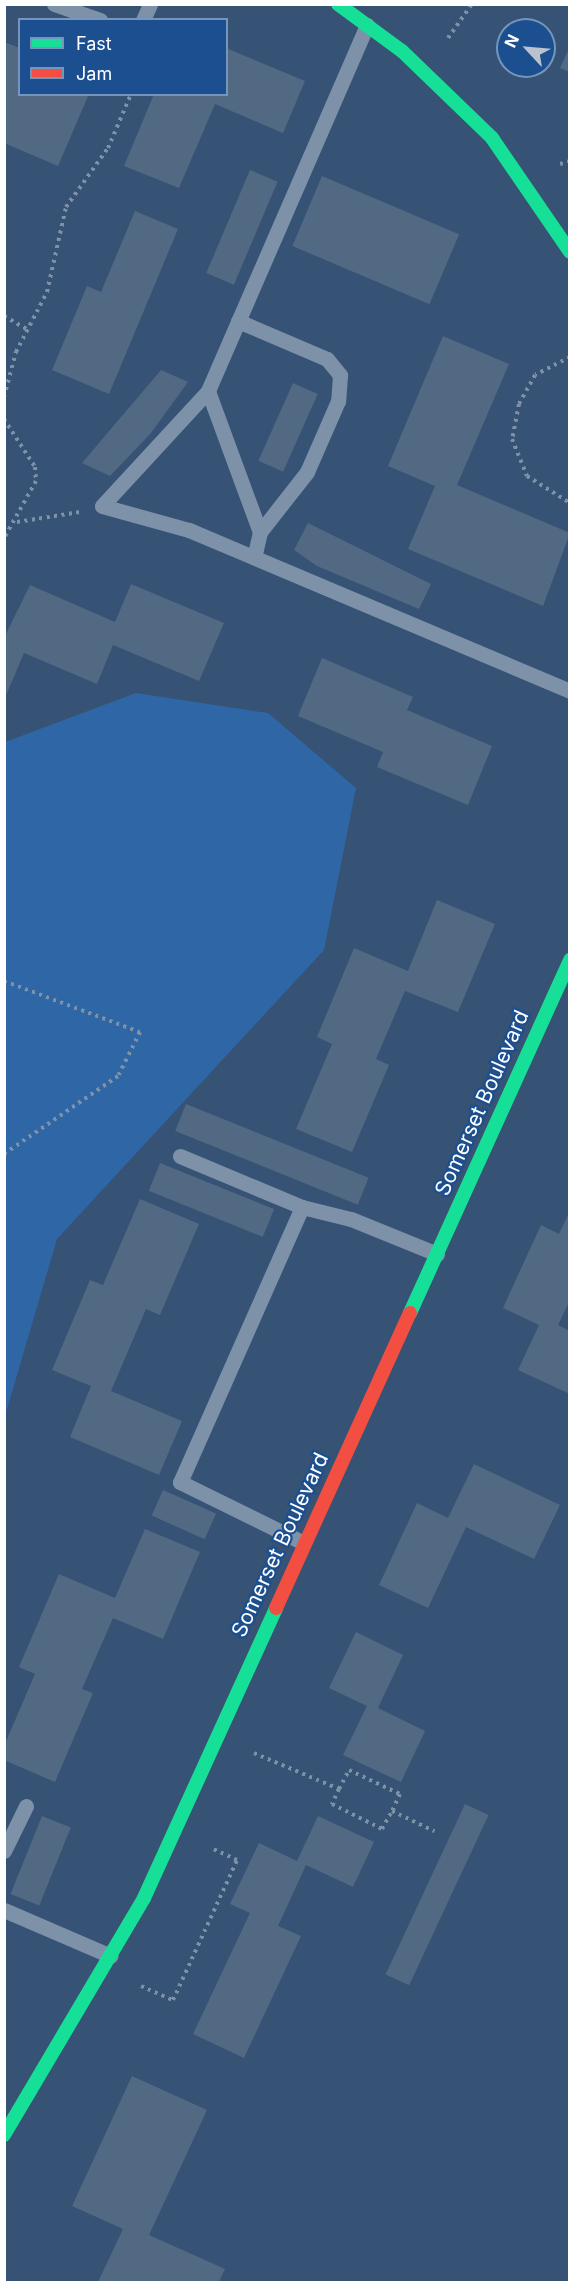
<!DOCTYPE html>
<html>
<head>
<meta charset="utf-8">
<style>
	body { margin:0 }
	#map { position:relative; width:574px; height:2287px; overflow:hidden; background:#365274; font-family:Inter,sans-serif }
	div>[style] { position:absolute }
	.green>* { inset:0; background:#2f66a5 }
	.building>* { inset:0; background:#526984; transform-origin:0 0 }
	.path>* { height:4px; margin-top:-2px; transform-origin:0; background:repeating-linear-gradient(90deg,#7d92a8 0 3px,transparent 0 7.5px) }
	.lane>* { height:15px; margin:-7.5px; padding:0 7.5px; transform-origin:7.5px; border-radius:7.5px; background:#7d92a8 }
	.fast>* { height:14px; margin:-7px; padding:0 7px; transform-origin:7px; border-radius:7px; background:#16e098 }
	.jam>* { height:14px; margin:-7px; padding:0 7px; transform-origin:7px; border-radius:7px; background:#f24e42 }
	span { translate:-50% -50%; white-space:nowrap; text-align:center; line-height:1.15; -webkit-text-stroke:4.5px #1b4f8f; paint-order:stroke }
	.street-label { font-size:21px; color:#fff }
	.frame { position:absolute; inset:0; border:6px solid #fff; pointer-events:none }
	.legend { position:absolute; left:18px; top:18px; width:210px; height:78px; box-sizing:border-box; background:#1b4f8f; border:2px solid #7695bc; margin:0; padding:8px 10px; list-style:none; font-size:18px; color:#fff }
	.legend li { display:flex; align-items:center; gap:12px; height:30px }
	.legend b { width:30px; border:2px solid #7695bc }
	.north { position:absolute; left:496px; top:18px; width:60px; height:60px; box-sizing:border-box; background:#1b4f8f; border:2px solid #7695bc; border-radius:50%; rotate:296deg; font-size:16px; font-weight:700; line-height:24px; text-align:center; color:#fff }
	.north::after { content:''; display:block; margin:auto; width:21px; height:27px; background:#b9c2ce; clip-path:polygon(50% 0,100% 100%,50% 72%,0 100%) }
</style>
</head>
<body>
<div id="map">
	<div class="green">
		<div style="clip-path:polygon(136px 693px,268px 713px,356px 788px,324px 950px,57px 1239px,5px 1416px,5px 742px)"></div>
	</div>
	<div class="building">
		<div style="clip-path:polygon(4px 42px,20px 48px,20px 94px,89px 94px,58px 166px,4px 143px)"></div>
		<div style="clip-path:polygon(570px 46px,570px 72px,560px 68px)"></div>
		<div style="clip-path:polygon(226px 48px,305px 81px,283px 133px,215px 104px,179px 188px,124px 166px,154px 94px,226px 94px)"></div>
		<div style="left:250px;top:170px;width:30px;height:112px;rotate:23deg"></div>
		<div style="left:322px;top:176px;width:149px;height:76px;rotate:23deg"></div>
		<div style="clip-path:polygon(135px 211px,178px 229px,109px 394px,52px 370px,87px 286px,101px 292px)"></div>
		<div style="clip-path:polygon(443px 336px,509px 364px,457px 485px,570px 533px,543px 606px,408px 549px,435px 486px,388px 466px)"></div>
		<div style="clip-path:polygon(161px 370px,188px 382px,151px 433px,110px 476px,82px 463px)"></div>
		<div style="left:293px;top:383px;width:27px;height:85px;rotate:24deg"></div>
		<div style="clip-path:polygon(308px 523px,431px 584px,419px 609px,317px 566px,294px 550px)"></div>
		<div style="clip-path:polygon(131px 584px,224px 623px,199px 681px,113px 645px,97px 684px,24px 653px,4px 700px,4px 638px,30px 585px,115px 622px)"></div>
		<div style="clip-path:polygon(322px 658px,413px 697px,407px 710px,492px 746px,468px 805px,377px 767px,383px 752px,298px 716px)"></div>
		<div style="clip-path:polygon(437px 900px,495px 924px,458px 1012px,405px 991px,376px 1059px,389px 1065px,352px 1152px,296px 1129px,332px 1044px,317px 1037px,354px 948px,408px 971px)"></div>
		<div style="left:186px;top:1104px;width:197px;height:29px;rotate:22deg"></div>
		<div style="left:160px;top:1163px;width:123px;height:30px;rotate:22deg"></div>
		<div style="clip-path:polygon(140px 1199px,199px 1224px,160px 1315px,146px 1309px,111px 1391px,182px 1421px,159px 1475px,70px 1437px,91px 1386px,52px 1370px,90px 1280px,103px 1285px)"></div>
		<div style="clip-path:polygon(570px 1211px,570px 1300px,558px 1325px,570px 1331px,570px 1394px,518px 1370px,539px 1325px,503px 1308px,541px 1225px,559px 1234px)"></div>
		<div style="clip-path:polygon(474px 1464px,560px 1505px,534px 1559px,466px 1527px,428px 1608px,379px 1585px,417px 1503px,448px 1518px)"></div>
		<div style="left:163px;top:1490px;width:58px;height:28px;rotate:24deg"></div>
		<div style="clip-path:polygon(145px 1529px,200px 1552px,163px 1639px,113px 1618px,82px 1689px,93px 1693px,55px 1782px,4px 1760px,4px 1746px,35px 1674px,19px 1667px,59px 1574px,115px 1598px)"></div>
		<div style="clip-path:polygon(356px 1632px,403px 1655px,378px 1708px,425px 1731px,401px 1782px,343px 1755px,367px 1706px,329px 1688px)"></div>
		<div style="left:465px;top:1804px;width:26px;height:188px;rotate:25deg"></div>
		<div style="left:42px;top:1816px;width:31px;height:84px;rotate:22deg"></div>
		<div style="clip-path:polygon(318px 1816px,374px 1842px,353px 1887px,306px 1865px,278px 1926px,301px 1936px,244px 2058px,193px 2034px,250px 1913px,230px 1904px,259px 1843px,297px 1861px)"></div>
		<div style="clip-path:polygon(132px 2076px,207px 2110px,149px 2235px,225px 2269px,219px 2282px,98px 2282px,123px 2229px,72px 2206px)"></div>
	</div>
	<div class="path">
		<div style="left:448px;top:38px;width:42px;rotate:-54.8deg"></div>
		<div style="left:560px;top:164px;width:10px;rotate:-17deg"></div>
		<div style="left:4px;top:316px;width:28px;rotate:30deg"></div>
		<div style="left:570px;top:357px;width:39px;rotate:153deg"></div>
		<div style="left:535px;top:375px;width:33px;rotate:119deg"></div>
		<div style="left:519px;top:404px;width:36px;rotate:101deg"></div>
		<div style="left:512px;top:439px;width:40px;rotate:68deg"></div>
		<div style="left:527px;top:476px;width:51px;rotate:32.1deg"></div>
		<div style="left:4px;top:397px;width:47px;rotate:-75.1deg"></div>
		<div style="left:16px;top:352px;width:68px;rotate:-62.7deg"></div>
		<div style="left:47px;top:292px;width:87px;rotate:-77.4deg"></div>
		<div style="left:66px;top:207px;width:72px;rotate:-54.6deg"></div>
		<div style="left:108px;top:148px;width:59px;rotate:-66.9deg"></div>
		<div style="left:4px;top:419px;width:57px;rotate:57.1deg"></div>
		<div style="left:35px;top:467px;width:14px;rotate:86deg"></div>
		<div style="left:36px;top:481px;width:65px;rotate:119.3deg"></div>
		<div style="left:17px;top:522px;width:64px;rotate:-9deg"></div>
		<div style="left:4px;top:981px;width:145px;rotate:20.6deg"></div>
		<div style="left:140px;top:1032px;width:49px;rotate:116.6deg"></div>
		<div style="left:118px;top:1076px;width:138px;rotate:145.6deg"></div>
		<div style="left:254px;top:1753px;width:92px;rotate:23deg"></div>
		<div style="left:339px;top:1789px;width:17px;rotate:115deg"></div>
		<div style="left:332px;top:1804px;width:56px;rotate:26.6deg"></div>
		<div style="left:382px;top:1829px;width:21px;rotate:-61deg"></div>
		<div style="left:392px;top:1811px;width:47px;rotate:25.5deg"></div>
		<div style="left:339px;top:1789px;width:21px;rotate:-62deg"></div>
		<div style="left:349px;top:1770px;width:56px;rotate:25.2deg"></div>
		<div style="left:400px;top:1794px;width:19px;rotate:115deg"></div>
		<div style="left:141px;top:1986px;width:35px;rotate:24deg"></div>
		<div style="left:173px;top:2000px;width:154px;rotate:-65.4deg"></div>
		<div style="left:237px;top:1860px;width:29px;rotate:-155deg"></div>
	</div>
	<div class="lane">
		<div style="left:54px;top:4px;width:49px;rotate:19.2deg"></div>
		<div style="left:143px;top:20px;width:17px;rotate:-66deg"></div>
		<div style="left:367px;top:25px;width:399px;rotate:113.5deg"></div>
		<div style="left:208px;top:391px;width:156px;rotate:132.7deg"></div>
		<div style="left:102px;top:506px;width:90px;rotate:15.4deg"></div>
		<div style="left:189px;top:530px;width:414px;rotate:22.9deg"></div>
		<div style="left:238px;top:321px;width:97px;rotate:23.1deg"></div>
		<div style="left:327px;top:359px;width:21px;rotate:51deg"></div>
		<div style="left:340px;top:375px;width:26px;rotate:94deg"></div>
		<div style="left:338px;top:401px;width:77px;rotate:113.6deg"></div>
		<div style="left:307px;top:472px;width:76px;rotate:128.1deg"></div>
		<div style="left:208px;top:391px;width:150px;rotate:69.8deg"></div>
		<div style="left:260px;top:532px;width:26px;rotate:103deg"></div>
		<div style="left:180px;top:1156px;width:132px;rotate:22.7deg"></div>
		<div style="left:302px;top:1207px;width:50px;rotate:13.8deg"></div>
		<div style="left:351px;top:1219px;width:93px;rotate:22.1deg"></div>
		<div style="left:302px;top:1207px;width:301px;rotate:113.9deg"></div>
		<div style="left:180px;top:1482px;width:138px;rotate:26.2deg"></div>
		<div style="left:4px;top:1851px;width:50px;rotate:-63.9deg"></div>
		<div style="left:4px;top:1910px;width:116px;rotate:23.3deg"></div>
	</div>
	<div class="fast">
		<div style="left:338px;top:4px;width:79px;rotate:36.3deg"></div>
		<div style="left:402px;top:51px;width:125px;rotate:44deg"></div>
		<div style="left:492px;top:138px;width:138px;rotate:55.6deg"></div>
		<div style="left:410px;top:1313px;width:388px;rotate:-65.6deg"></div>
		<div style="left:4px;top:2135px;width:275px;rotate:-59.4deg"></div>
		<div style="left:144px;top:1898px;width:319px;rotate:-65.5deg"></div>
	</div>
	<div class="jam">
		<div style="left:276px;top:1608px;width:324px;rotate:-65.6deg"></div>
	</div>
	<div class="street-label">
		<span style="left:482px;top:1103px;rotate:-66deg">Somerset Boulevard</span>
		<span style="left:280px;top:1545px;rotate:-65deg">Somerset Boulevard</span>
	</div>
	<div class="frame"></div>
	<ul class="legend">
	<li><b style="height:8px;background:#16e098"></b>Fast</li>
	<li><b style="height:8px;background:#f24e42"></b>Jam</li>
	</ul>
	<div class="north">N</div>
</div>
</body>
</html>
